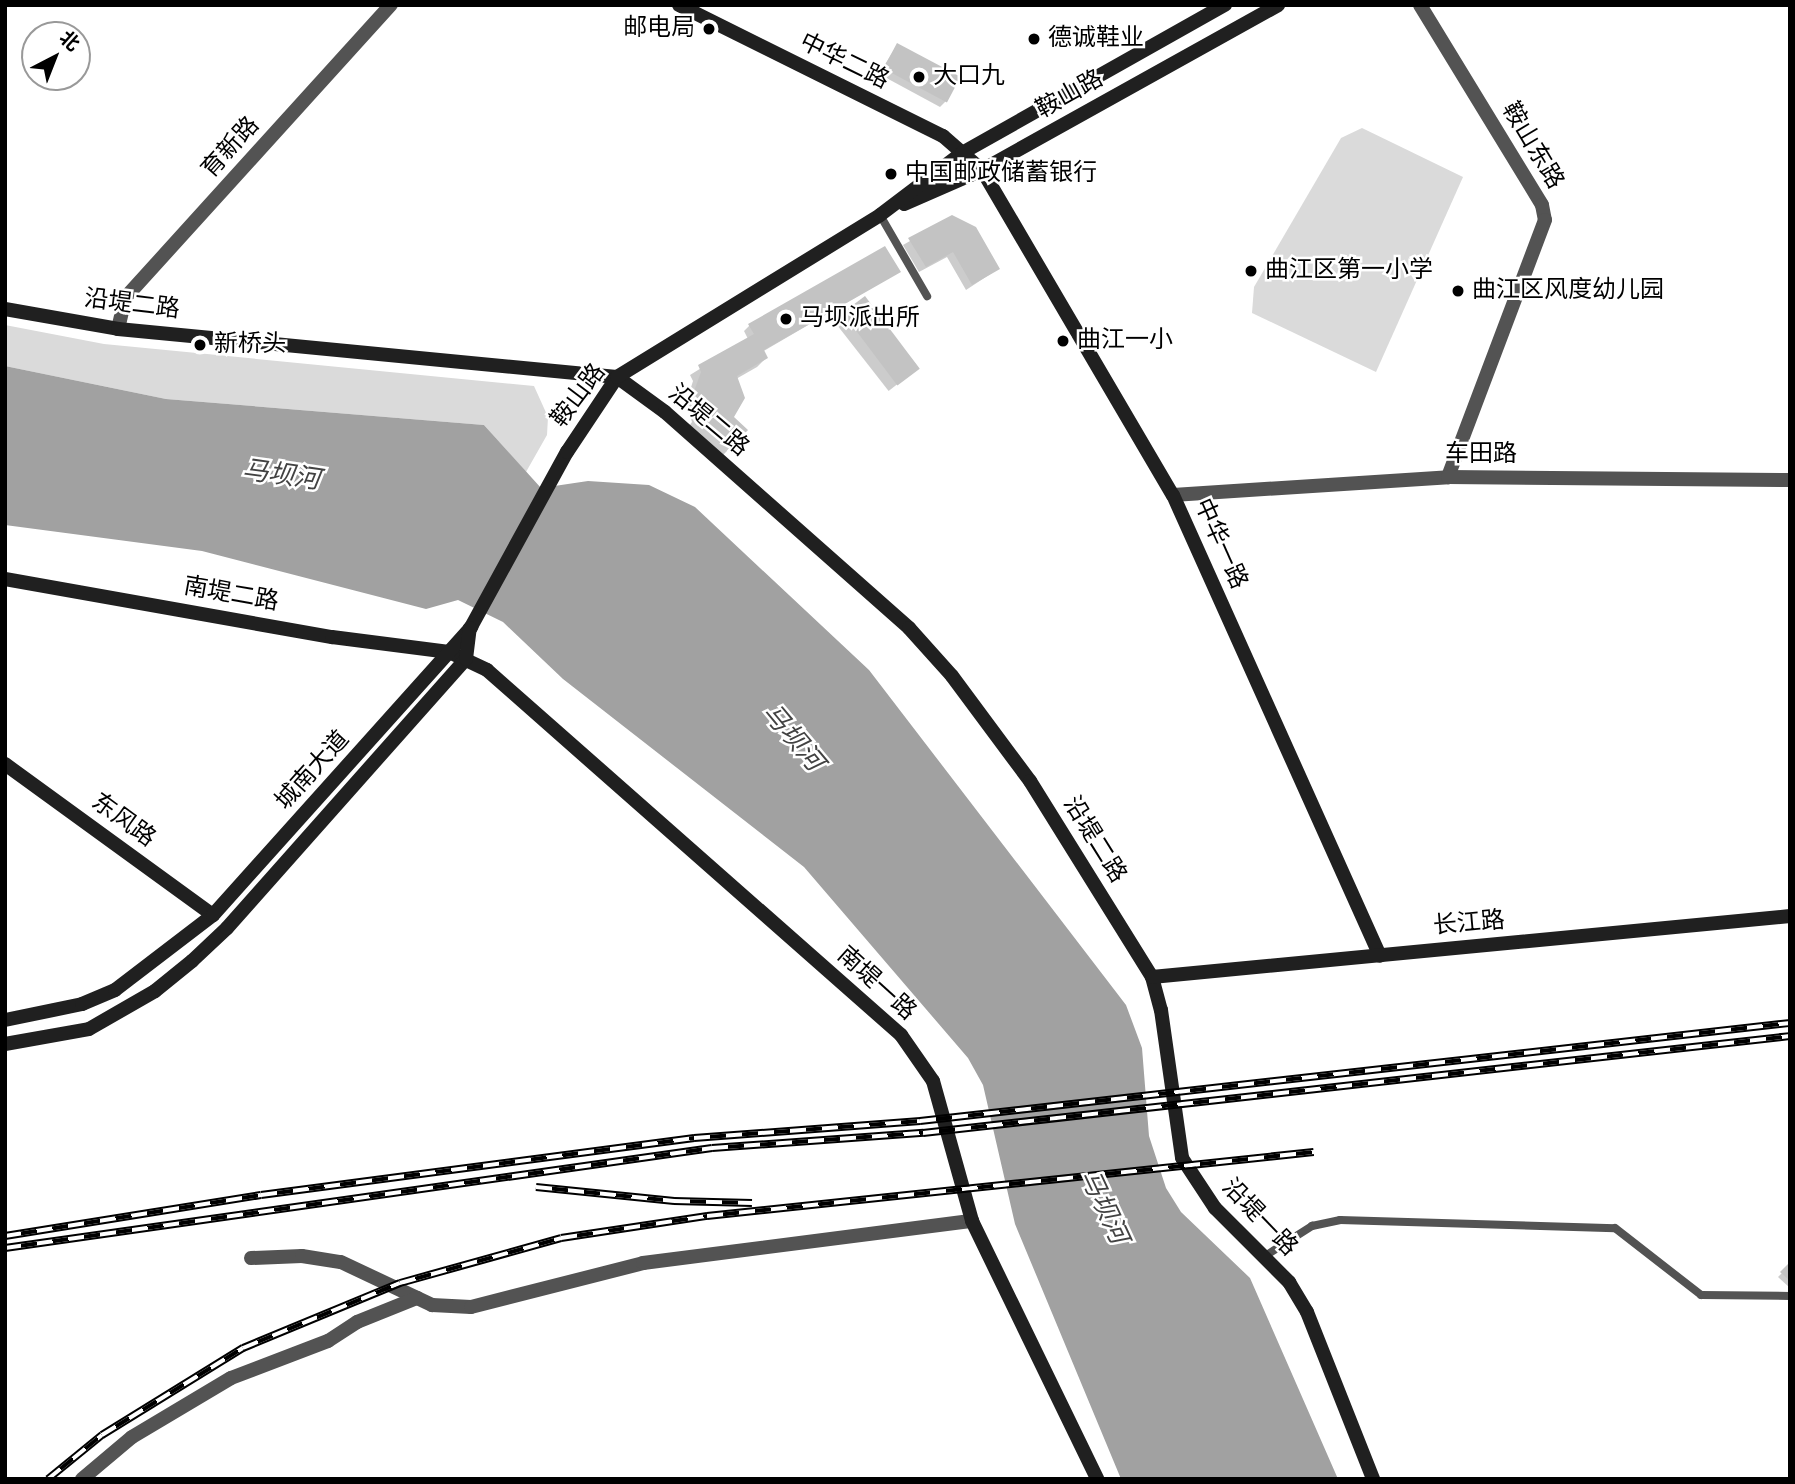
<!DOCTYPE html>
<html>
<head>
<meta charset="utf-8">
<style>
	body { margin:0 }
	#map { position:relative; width:1795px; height:1484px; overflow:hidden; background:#fff; font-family:"Alegreya Sans","Noto Sans SC",sans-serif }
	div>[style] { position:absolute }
	.green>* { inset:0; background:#dadada }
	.water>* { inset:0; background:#a1a1a1 }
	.shadow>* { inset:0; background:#0003; transform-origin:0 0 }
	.building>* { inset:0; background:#c3c3c3; transform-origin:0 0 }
	.lane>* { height:8px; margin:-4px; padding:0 4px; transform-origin:4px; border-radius:4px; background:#535353 }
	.street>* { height:14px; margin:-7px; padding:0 7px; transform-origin:7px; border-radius:7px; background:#535353 }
	.secondary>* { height:14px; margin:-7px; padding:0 7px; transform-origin:7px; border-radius:7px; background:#202020 }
	.rail>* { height:8px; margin-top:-4px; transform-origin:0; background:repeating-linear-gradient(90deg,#fff 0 16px,#000 0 32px); box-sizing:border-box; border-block:2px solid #000 }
	.dots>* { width:19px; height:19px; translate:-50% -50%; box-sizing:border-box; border:4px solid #fff; border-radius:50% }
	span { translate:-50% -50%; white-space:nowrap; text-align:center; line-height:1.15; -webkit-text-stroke:5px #fff; paint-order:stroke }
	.poi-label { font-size:24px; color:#000 }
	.right { translate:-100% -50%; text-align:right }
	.left { translate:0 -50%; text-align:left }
	.street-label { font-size:24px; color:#000 }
	.water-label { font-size:26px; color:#424242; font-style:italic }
	.frame { position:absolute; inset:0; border:7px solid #000; pointer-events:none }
	.north { position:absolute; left:21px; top:21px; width:70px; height:70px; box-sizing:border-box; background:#fff; border:2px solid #999; border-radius:50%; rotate:42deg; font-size:19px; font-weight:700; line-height:28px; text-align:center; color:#000 }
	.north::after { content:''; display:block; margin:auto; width:24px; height:32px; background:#000; clip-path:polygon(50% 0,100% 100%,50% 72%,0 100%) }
</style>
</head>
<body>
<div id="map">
	<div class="green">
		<div style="clip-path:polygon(1362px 128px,1463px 177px,1376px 372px,1252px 313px,1254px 287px,1341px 138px)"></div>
		<div style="clip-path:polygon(5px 325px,104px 344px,534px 386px,548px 417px,547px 435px,526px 472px,484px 425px,166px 399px,5px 366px)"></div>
	</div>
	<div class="water">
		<div style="clip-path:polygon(5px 366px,166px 399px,484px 425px,541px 488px,588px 481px,649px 485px,695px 507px,869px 670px,1126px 1005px,1142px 1048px,1149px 1136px,1166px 1188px,1181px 1212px,1250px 1278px,1338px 1479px,1121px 1479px,1015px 1224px,983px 1085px,968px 1058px,804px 867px,563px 679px,503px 622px,458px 600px,426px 609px,202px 551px,5px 525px)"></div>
	</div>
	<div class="shadow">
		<div style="clip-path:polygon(897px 45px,946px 101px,940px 107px,879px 74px)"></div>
		<div style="clip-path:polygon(952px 217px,998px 269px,966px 290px,947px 257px,919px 272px,903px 245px)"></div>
		<div style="clip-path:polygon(899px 272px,762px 352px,766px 358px,757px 367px,736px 379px,731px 447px,723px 455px,689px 426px,692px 422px,686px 403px,693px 381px,690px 375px,748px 339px,744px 331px,750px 325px)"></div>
		<div style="left:865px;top:299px;width:87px;height:38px;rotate:52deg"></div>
		<div style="clip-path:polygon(1790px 1265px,1790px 1288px,1778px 1277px)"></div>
	</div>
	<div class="building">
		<div style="left:897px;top:43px;width:72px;height:29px;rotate:28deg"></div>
		<div style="clip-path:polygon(952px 215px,976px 227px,1000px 269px,972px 285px,953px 252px,926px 267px,908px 238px)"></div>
		<div style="clip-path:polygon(885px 246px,901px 272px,764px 350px,768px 358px,737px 376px,745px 398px,734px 417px,748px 430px,732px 448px,696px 417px,700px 412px,693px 394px,701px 372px,698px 365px,754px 334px,748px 324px)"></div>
		<div style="left:865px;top:296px;width:91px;height:28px;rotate:53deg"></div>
		<div style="clip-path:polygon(1790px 1262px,1790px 1281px,1780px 1272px)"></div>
	</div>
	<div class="lane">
		<div style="left:880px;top:215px;width:94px;rotate:59.9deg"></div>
		<div style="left:1265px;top:1256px;width:56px;rotate:-32.6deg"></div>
		<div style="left:1312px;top:1226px;width:29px;rotate:-12deg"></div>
		<div style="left:1340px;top:1220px;width:275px;rotate:1.7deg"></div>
		<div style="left:1615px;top:1228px;width:109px;rotate:37.9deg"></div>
		<div style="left:1701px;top:1295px;width:89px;rotate:0.6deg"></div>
	</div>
	<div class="street">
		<div style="left:1420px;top:5px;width:234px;rotate:58.6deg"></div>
		<div style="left:1542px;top:205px;width:15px;rotate:79deg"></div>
		<div style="left:1545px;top:220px;width:275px;rotate:110.7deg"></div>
		<div style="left:118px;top:329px;width:32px;rotate:-77deg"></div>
		<div style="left:125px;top:298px;width:396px;rotate:-47.8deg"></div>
		<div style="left:1173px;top:495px;width:276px;rotate:-3.7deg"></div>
		<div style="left:1448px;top:477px;width:342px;rotate:0.5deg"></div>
		<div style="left:251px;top:1258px;width:51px;rotate:-2.2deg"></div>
		<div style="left:302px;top:1256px;width:39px;rotate:9deg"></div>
		<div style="left:341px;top:1262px;width:101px;rotate:25.3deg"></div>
		<div style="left:432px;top:1305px;width:39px;rotate:3deg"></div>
		<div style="left:471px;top:1307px;width:178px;rotate:-14.3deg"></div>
		<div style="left:643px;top:1263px;width:332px;rotate:-7.3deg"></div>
		<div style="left:82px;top:1479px;width:65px;rotate:-40deg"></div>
		<div style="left:132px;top:1437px;width:115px;rotate:-30.8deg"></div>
		<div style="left:231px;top:1378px;width:104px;rotate:-20.9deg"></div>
		<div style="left:328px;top:1341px;width:35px;rotate:-33deg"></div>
		<div style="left:357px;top:1322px;width:65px;rotate:-21.8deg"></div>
	</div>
	<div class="secondary">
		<div style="left:679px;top:5px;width:295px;rotate:26.4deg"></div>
		<div style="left:943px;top:136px;width:52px;rotate:41.1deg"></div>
		<div style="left:982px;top:170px;width:377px;rotate:59.6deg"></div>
		<div style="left:1173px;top:495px;width:505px;rotate:65.82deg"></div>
		<div style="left:904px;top:204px;width:85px;rotate:-23.6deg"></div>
		<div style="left:982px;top:170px;width:339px;rotate:-29.1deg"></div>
		<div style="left:5px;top:309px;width:115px;rotate:10deg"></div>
		<div style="left:118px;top:329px;width:501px;rotate:5.49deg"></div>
		<div style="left:617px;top:377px;width:59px;rotate:36.1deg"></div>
		<div style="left:665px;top:412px;width:326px;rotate:41.5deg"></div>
		<div style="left:909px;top:628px;width:64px;rotate:48.1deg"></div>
		<div style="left:952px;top:676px;width:131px;rotate:53.4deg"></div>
		<div style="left:1030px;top:781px;width:231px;rotate:58.1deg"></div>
		<div style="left:1152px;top:977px;width:34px;rotate:75deg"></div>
		<div style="left:1161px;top:1010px;width:149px;rotate:81.9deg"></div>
		<div style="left:1182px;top:1158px;width:60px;rotate:56.6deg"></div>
		<div style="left:1215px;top:1208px;width:105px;rotate:45deg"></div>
		<div style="left:1289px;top:1282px;width:35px;rotate:59deg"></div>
		<div style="left:1307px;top:1312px;width:180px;rotate:68.4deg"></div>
		<div style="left:5px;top:579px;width:332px;rotate:10.1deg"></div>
		<div style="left:332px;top:637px;width:118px;rotate:7.3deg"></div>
		<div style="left:449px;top:652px;width:42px;rotate:25.3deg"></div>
		<div style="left:487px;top:670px;width:552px;rotate:41.4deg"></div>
		<div style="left:901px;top:1035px;width:56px;rotate:55.2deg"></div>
		<div style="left:933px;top:1081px;width:145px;rotate:74.4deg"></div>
		<div style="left:972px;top:1221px;width:287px;rotate:64.1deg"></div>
		<div style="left:5px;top:764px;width:257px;rotate:36deg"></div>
		<div style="left:1152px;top:977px;width:641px;rotate:-5.46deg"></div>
		<div style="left:5px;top:1020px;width:79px;rotate:-11.7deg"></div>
		<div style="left:82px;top:1004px;width:36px;rotate:-23deg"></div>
		<div style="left:115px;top:990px;width:123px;rotate:-37.4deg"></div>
		<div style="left:213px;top:915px;width:387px;rotate:-48.1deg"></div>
		<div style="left:471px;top:627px;width:200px;rotate:-61.3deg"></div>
		<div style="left:567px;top:452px;width:90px;rotate:-56.3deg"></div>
		<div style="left:617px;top:377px;width:309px;rotate:-31.6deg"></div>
		<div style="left:880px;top:215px;width:103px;rotate:-37.1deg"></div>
		<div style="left:962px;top:153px;width:302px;rotate:-29.4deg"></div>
		<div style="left:5px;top:1044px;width:85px;rotate:-10.1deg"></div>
		<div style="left:89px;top:1029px;width:76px;rotate:-29.9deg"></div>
		<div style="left:155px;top:991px;width:48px;rotate:-39deg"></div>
		<div style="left:192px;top:961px;width:48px;rotate:-43.3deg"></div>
		<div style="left:227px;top:928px;width:360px;rotate:-48.4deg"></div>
		<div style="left:466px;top:659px;width:31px;rotate:-83deg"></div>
	</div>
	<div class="rail">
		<div style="left:536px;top:1187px;width:139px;rotate:5.8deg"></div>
		<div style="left:674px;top:1201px;width:78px;rotate:1.5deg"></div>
		<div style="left:5px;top:1236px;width:259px;rotate:-9.1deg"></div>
		<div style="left:261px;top:1195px;width:437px;rotate:-7.5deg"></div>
		<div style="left:694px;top:1138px;width:227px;rotate:-4.3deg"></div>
		<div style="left:920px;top:1121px;width:876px;rotate:-6.43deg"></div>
		<div style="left:5px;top:1248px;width:714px;rotate:-8.05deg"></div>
		<div style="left:712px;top:1148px;width:212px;rotate:-4.1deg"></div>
		<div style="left:923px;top:1133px;width:872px;rotate:-6.38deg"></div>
		<div style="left:48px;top:1479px;width:70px;rotate:-39.2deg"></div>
		<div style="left:102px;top:1435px;width:166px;rotate:-31.7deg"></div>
		<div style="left:243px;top:1348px;width:170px;rotate:-22.5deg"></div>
		<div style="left:400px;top:1283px;width:167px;rotate:-15.6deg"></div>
		<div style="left:561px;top:1238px;width:148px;rotate:-8.6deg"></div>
		<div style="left:707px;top:1216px;width:610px;rotate:-6.02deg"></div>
	</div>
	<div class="dots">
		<div style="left:709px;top:29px;background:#000"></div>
		<div style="left:1034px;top:39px;background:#000"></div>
		<div style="left:919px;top:77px;background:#000"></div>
		<div style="left:891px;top:174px;background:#000"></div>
		<div style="left:1251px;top:271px;background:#000"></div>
		<div style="left:1458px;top:291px;background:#000"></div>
		<div style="left:786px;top:319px;background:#000"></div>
		<div style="left:1063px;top:341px;background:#000"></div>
		<div style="left:200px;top:345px;background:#000"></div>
	</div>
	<div class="poi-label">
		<span class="right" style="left:695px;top:29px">邮电局</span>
		<span class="left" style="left:1048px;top:39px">德诚鞋业</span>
		<span class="left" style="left:933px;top:77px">大口九</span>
		<span class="left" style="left:905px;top:174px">中国邮政储蓄银行</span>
		<span class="left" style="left:1265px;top:271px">曲江区第一小学</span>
		<span class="left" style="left:1472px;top:291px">曲江区风度幼儿园</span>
		<span class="left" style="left:800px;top:319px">马坝派出所</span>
		<span class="left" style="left:1077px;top:341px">曲江一小</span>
		<span class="left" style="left:214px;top:345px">新桥头</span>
	</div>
	<div class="street-label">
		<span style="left:844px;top:62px;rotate:26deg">中华二路</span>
		<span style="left:1070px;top:95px;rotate:-29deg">鞍山路</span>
		<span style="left:1532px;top:146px;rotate:59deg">鞍山东路</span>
		<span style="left:231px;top:148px;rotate:-48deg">育新路</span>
		<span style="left:132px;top:305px;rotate:7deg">沿堤二路</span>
		<span style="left:579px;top:396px;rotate:-53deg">鞍山路</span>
		<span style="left:708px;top:421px;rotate:40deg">沿堤二路</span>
		<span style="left:1481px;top:455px">车田路</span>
		<span style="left:1220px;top:544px;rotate:66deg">中华一路</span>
		<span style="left:231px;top:595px;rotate:10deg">南堤二路</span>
		<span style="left:313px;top:771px;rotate:-48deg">城南大道</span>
		<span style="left:123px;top:821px;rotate:36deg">东风路</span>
		<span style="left:1094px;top:840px;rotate:58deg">沿堤二路</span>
		<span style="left:1469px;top:924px;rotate:-5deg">长江路</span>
		<span style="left:876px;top:984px;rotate:42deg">南堤一路</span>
		<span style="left:1259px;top:1218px;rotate:46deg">沿堤一路</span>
	</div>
	<div class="water-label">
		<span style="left:281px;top:476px;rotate:8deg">马坝河</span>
		<span style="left:792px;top:738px;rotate:50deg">马坝河</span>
		<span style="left:1103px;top:1207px;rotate:65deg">马坝河</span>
	</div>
	<div class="frame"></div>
	<div class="north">北</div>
</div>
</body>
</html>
